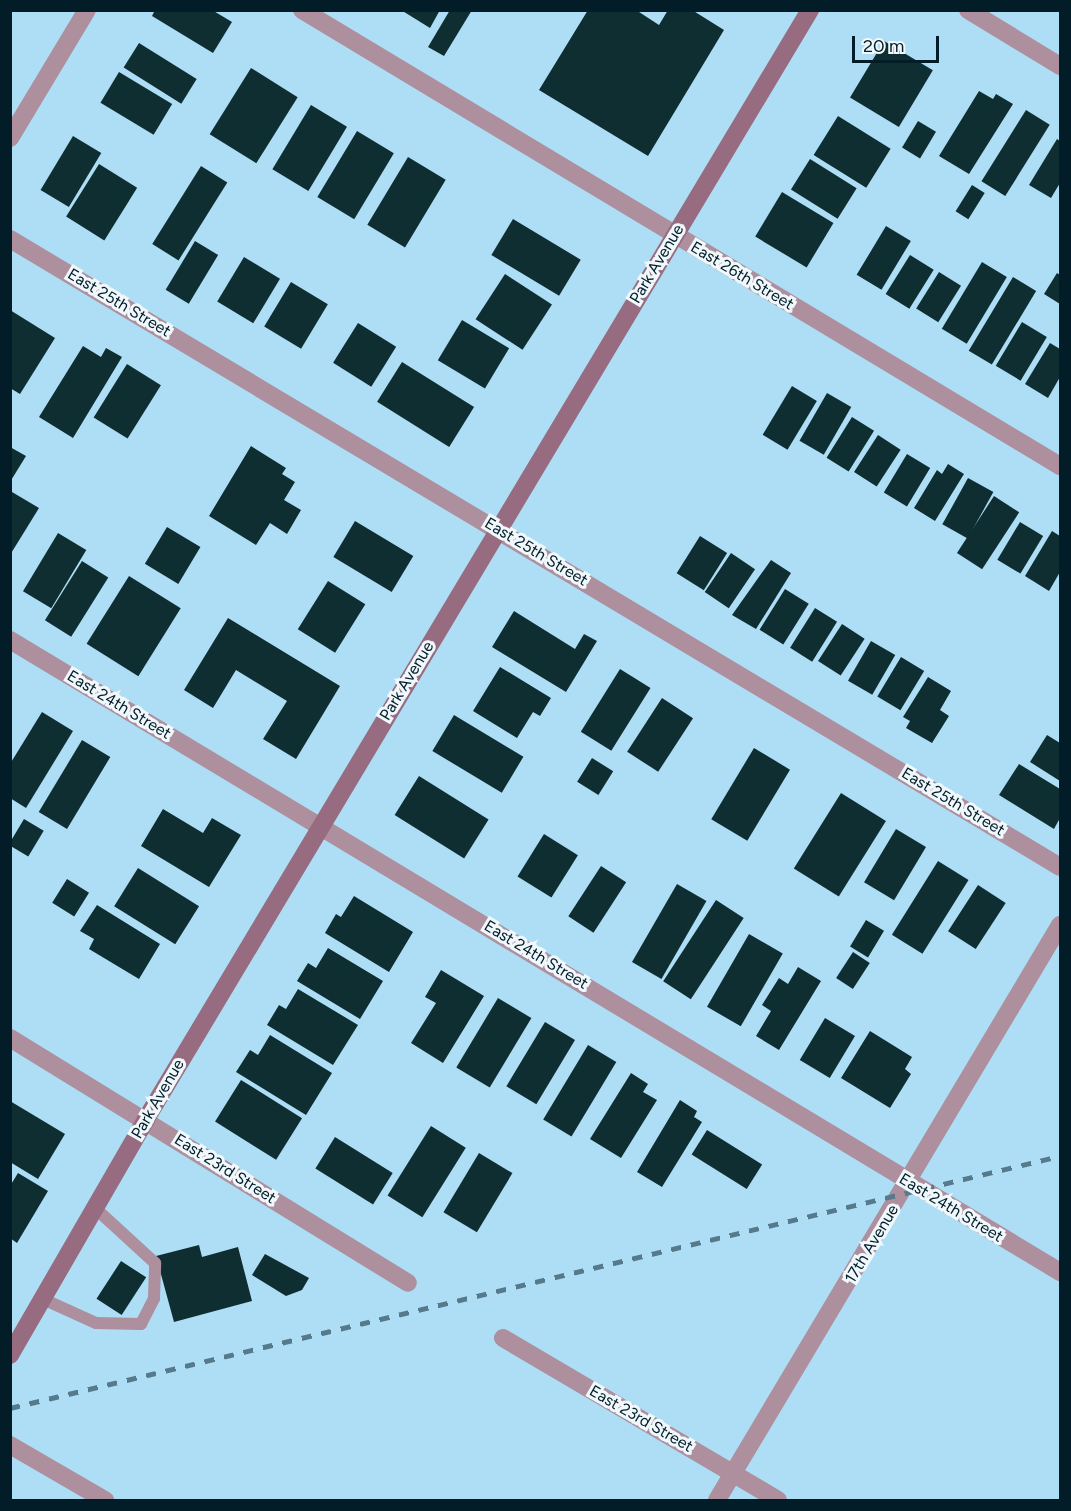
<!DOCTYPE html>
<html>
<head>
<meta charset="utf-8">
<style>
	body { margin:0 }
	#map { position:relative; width:1071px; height:1511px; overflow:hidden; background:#aedef5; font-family:Figtree,sans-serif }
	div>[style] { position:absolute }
	.building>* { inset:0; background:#0f2e32; transform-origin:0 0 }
	.lane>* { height:12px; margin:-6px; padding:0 6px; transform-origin:6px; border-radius:6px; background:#ad8f9d }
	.street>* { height:18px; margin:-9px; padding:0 9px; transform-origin:9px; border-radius:9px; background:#ad8f9d }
	.secondary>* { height:18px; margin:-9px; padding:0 9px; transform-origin:9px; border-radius:9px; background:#976c81 }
	.rail>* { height:4.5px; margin-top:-2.25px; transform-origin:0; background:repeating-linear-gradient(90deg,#557a8b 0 10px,transparent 0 20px) }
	span { translate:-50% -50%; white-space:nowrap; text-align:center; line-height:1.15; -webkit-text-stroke:6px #f1f8fc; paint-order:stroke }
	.street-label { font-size:16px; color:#021d28 }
	.frame { position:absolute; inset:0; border:12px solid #021d28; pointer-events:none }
	.scale { position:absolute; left:852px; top:36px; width:87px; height:27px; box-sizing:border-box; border:3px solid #021d28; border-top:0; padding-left:8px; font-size:18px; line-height:21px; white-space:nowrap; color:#021d28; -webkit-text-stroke:4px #f1f8fc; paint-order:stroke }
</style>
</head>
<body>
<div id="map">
	<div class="building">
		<div style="clip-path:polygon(155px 10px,212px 10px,232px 22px,213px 53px,152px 16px)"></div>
		<div style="clip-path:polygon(401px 10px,440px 10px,430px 28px)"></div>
		<div style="clip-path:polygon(450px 10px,472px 10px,444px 56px,428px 47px)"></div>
		<div style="clip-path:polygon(588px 10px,636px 10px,659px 25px,668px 10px,692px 10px,724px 30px,648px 156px,539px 90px)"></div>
		<div style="left:884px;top:41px;width:57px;height:66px;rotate:31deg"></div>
		<div style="left:139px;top:43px;width:68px;height:29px;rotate:32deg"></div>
		<div style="left:251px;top:68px;width:55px;height:78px;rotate:32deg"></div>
		<div style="left:119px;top:72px;width:62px;height:36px;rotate:31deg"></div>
		<div style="clip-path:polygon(979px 91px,993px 99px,996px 94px,1013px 104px,969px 174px,939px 156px)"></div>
		<div style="left:311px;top:105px;width:42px;height:75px;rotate:31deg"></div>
		<div style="left:1026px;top:110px;width:28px;height:84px;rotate:32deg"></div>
		<div style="left:838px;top:116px;width:62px;height:46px;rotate:32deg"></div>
		<div style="left:918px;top:121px;width:21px;height:31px;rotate:31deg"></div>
		<div style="left:357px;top:131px;width:43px;height:77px;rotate:31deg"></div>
		<div style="left:73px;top:136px;width:33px;height:63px;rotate:31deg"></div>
		<div style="clip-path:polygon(1057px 139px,1060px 141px,1060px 183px,1051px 198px,1029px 185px)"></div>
		<div style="left:408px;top:157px;width:44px;height:79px;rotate:31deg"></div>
		<div style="left:810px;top:159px;width:55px;height:36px;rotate:32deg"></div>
		<div style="left:99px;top:164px;width:45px;height:62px;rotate:32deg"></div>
		<div style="left:201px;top:166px;width:31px;height:92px;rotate:32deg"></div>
		<div style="left:972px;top:185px;width:15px;height:31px;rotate:32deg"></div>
		<div style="left:782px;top:192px;width:60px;height:52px;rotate:31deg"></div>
		<div style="left:513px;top:219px;width:79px;height:42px;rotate:31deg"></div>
		<div style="left:886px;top:226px;width:29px;height:57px;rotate:31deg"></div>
		<div style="left:195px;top:241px;width:27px;height:57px;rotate:31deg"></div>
		<div style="left:910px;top:255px;width:28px;height:46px;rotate:32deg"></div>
		<div style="left:244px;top:257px;width:42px;height:52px;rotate:31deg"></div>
		<div style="left:982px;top:262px;width:29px;height:78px;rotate:31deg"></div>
		<div style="left:939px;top:272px;width:26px;height:43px;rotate:32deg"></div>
		<div style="clip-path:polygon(1057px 273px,1060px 275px,1060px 304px,1044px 294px)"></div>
		<div style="left:505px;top:274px;width:56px;height:54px;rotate:33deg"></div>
		<div style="left:1013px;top:277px;width:27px;height:86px;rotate:31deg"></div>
		<div style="left:291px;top:282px;width:43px;height:52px;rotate:31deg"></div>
		<div style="clip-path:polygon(10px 310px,55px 338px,20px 394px,10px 388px)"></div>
		<div style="left:462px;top:320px;width:55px;height:47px;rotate:31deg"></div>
		<div style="left:1022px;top:322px;width:29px;height:51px;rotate:31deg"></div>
		<div style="left:358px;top:323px;width:45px;height:47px;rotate:32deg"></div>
		<div style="clip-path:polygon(1050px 343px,1060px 349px,1060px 377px,1048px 398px,1025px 384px)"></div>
		<div style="clip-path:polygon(83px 346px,101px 357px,106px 348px,122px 357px,73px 438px,39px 417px)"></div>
		<div style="left:402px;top:362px;width:85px;height:47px;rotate:32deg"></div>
		<div style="left:127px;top:364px;width:40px;height:63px;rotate:32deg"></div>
		<div style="left:792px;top:386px;width:29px;height:57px;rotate:31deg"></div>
		<div style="left:827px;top:393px;width:28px;height:55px;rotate:30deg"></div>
		<div style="left:852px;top:417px;width:26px;height:48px;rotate:32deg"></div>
		<div style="left:878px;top:435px;width:27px;height:44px;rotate:33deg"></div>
		<div style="clip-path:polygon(251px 446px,286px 468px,282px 474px,295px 482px,284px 500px,301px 510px,287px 534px,270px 523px,256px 545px,209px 516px)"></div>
		<div style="clip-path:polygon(10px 447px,26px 456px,10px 482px)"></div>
		<div style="left:907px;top:454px;width:27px;height:45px;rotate:31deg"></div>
		<div style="clip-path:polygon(948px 464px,964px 474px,935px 521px,914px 508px,937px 470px,942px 474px)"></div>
		<div style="left:968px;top:478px;width:29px;height:53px;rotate:29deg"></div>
		<div style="clip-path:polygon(12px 492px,39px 508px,10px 555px,10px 495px)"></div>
		<div style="left:994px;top:496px;width:30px;height:68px;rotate:33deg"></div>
		<div style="left:355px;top:521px;width:68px;height:42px;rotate:31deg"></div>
		<div style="left:1020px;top:522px;width:27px;height:44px;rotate:31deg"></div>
		<div style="left:167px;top:527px;width:39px;height:43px;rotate:31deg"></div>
		<div style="clip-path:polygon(1052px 531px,1060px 536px,1060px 572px,1049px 591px,1025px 576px)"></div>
		<div style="left:58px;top:533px;width:33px;height:68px;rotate:31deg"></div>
		<div style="left:700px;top:536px;width:32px;height:44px;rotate:32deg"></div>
		<div style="left:731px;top:553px;width:29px;height:47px;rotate:34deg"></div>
		<div style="clip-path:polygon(771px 560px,791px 573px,756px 629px,732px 615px)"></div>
		<div style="left:82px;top:561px;width:31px;height:70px;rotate:32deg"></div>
		<div style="left:129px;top:576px;width:61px;height:80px;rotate:32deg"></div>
		<div style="left:328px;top:581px;width:44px;height:57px;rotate:32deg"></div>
		<div style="left:785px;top:589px;width:28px;height:48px;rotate:32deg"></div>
		<div style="left:815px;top:608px;width:26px;height:47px;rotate:32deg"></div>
		<div style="clip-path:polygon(514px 611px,575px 649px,584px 634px,597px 641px,566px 692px,492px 647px)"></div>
		<div style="clip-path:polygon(228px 618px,340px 686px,296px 759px,263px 739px,287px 701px,236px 670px,213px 708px,184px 690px)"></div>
		<div style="left:842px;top:624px;width:27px;height:44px;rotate:33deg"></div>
		<div style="left:871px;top:641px;width:28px;height:46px;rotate:30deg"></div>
		<div style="left:901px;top:657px;width:27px;height:46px;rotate:31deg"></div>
		<div style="clip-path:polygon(500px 667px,551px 698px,540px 716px,533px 712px,517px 738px,473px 711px)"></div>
		<div style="left:620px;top:669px;width:36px;height:74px;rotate:32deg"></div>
		<div style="clip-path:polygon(928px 677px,951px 691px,940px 710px,949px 716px,932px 743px,906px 728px,910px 721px,903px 717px)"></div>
		<div style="left:662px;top:698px;width:37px;height:64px;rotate:33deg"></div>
		<div style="clip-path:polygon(42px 712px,73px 731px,26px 808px,10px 798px,10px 764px)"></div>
		<div style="left:454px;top:715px;width:81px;height:42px;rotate:31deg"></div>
		<div style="clip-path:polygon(1047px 735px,1060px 743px,1060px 781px,1030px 762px)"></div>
		<div style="left:82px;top:740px;width:33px;height:84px;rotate:31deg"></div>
		<div style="left:754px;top:748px;width:42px;height:83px;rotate:31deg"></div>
		<div style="left:592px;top:758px;width:25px;height:28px;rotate:32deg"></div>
		<div style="clip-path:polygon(1019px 764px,1060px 789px,1060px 818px,1054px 829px,999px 795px)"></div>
		<div style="left:419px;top:776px;width:82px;height:46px;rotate:32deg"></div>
		<div style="left:841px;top:793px;width:53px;height:89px;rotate:32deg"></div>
		<div style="clip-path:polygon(163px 809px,203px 833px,212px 818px,241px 835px,209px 887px,141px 846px)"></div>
		<div style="left:24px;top:819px;width:23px;height:30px;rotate:31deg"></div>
		<div style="left:896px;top:829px;width:35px;height:62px;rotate:31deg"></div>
		<div style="left:544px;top:834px;width:40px;height:50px;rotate:32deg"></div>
		<div style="left:938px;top:861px;width:36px;height:87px;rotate:32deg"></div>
		<div style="left:601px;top:866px;width:30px;height:60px;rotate:33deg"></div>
		<div style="left:138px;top:868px;width:72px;height:45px;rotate:32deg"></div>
		<div style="left:67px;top:879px;width:26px;height:28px;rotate:32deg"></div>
		<div style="left:677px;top:884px;width:34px;height:90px;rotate:30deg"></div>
		<div style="left:978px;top:885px;width:33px;height:55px;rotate:33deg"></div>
		<div style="clip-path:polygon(354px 896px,413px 932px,389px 972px,325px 933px,336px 914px,341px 917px)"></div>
		<div style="left:716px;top:900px;width:33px;height:97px;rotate:33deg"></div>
		<div style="clip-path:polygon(97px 905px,160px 944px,139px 979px,89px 949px,94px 939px,80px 931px)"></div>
		<div style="left:866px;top:920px;width:21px;height:31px;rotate:31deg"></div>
		<div style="left:749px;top:934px;width:39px;height:84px;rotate:30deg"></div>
		<div style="clip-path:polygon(328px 948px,383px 981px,360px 1019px,297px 981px,308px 963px,316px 968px)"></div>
		<div style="left:853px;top:952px;width:20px;height:31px;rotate:33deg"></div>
		<div style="clip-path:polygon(798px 967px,821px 981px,779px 1050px,756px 1036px,771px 1011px,762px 1005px,779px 978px,788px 984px)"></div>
		<div style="clip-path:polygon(441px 970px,484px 996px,443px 1063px,411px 1043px,436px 1003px,425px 997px)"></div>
		<div style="clip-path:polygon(298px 989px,358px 1025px,333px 1065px,267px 1025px,279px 1005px,286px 1009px)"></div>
		<div style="left:498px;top:998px;width:39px;height:81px;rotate:31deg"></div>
		<div style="left:825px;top:1018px;width:35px;height:49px;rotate:31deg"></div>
		<div style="left:545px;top:1022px;width:35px;height:75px;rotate:31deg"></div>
		<div style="clip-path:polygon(870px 1031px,912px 1057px,905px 1069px,911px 1074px,890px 1108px,841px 1078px)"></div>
		<div style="clip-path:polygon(270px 1035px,332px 1073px,306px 1115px,236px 1072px,250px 1050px,258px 1055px)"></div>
		<div style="left:588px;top:1045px;width:33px;height:87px;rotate:31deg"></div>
		<div style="clip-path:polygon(631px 1073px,648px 1084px,643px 1092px,657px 1100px,621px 1158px,590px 1139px)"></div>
		<div style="left:241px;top:1080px;width:72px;height:49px;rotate:32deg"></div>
		<div style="clip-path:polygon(680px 1100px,697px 1111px,694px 1117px,702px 1122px,662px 1187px,637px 1172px)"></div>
		<div style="clip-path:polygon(10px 1101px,65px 1134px,38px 1179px,10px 1162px)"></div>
		<div style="left:431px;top:1126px;width:41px;height:82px;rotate:32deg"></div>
		<div style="left:707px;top:1130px;width:65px;height:29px;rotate:32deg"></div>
		<div style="left:335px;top:1137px;width:68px;height:37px;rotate:32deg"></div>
		<div style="left:479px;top:1153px;width:39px;height:69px;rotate:31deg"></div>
		<div style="clip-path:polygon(18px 1173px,48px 1191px,17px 1243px,10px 1238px,10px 1186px)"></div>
		<div style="clip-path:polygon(199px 1245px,202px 1257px,238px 1247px,252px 1301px,174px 1322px,156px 1256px)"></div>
		<div style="clip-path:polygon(265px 1254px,309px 1278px,302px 1290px,286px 1296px,252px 1275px)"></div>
		<div style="left:121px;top:1261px;width:30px;height:45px;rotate:33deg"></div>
	</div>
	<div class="lane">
		<div style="left:43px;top:1299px;width:58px;rotate:24.4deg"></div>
		<div style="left:96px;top:1323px;width:45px;rotate:1.3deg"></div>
		<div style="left:141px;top:1324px;width:29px;rotate:-63deg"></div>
		<div style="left:154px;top:1298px;width:35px;rotate:-88deg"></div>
		<div style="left:155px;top:1263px;width:81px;rotate:-137.5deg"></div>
	</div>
	<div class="street">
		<div style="left:302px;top:10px;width:885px;rotate:31.03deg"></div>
		<div style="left:968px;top:10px;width:108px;rotate:31.3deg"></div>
		<div style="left:10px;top:138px;width:149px;rotate:-59deg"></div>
		<div style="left:10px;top:239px;width:1223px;rotate:30.88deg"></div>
		<div style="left:10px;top:640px;width:1226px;rotate:31.04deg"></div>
		<div style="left:10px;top:1038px;width:467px;rotate:31.6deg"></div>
		<div style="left:503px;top:1338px;width:319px;rotate:30.5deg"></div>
		<div style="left:10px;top:1445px;width:110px;rotate:30.1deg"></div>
		<div style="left:717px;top:1500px;width:670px;rotate:-59.18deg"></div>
	</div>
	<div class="secondary">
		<div style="left:10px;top:1355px;width:272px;rotate:-60deg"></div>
		<div style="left:146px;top:1119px;width:1293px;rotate:-59.09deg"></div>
	</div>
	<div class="rail">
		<div style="left:10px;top:1408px;width:1080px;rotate:-13.5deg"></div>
	</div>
	<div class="street-label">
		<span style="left:657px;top:264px;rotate:-59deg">Park Avenue</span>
		<span style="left:742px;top:276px;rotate:31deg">East 26th Street</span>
		<span style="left:119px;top:303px;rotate:31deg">East 25th Street</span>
		<span style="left:536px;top:552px;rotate:31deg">East 25th Street</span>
		<span style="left:407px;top:681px;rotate:-59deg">Park Avenue</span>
		<span style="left:119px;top:705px;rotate:31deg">East 24th Street</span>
		<span style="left:953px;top:802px;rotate:31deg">East 25th Street</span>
		<span style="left:536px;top:955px;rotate:31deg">East 24th Street</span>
		<span style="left:158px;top:1099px;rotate:-60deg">Park Avenue</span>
		<span style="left:225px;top:1169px;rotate:32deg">East 23rd Street</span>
		<span style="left:951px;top:1208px;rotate:31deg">East 24th Street</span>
		<span style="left:872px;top:1244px;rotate:-59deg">17th Avenue</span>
		<span style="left:641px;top:1419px;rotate:30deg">East 23rd Street</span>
	</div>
	<div class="frame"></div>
	<div class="scale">20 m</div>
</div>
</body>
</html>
